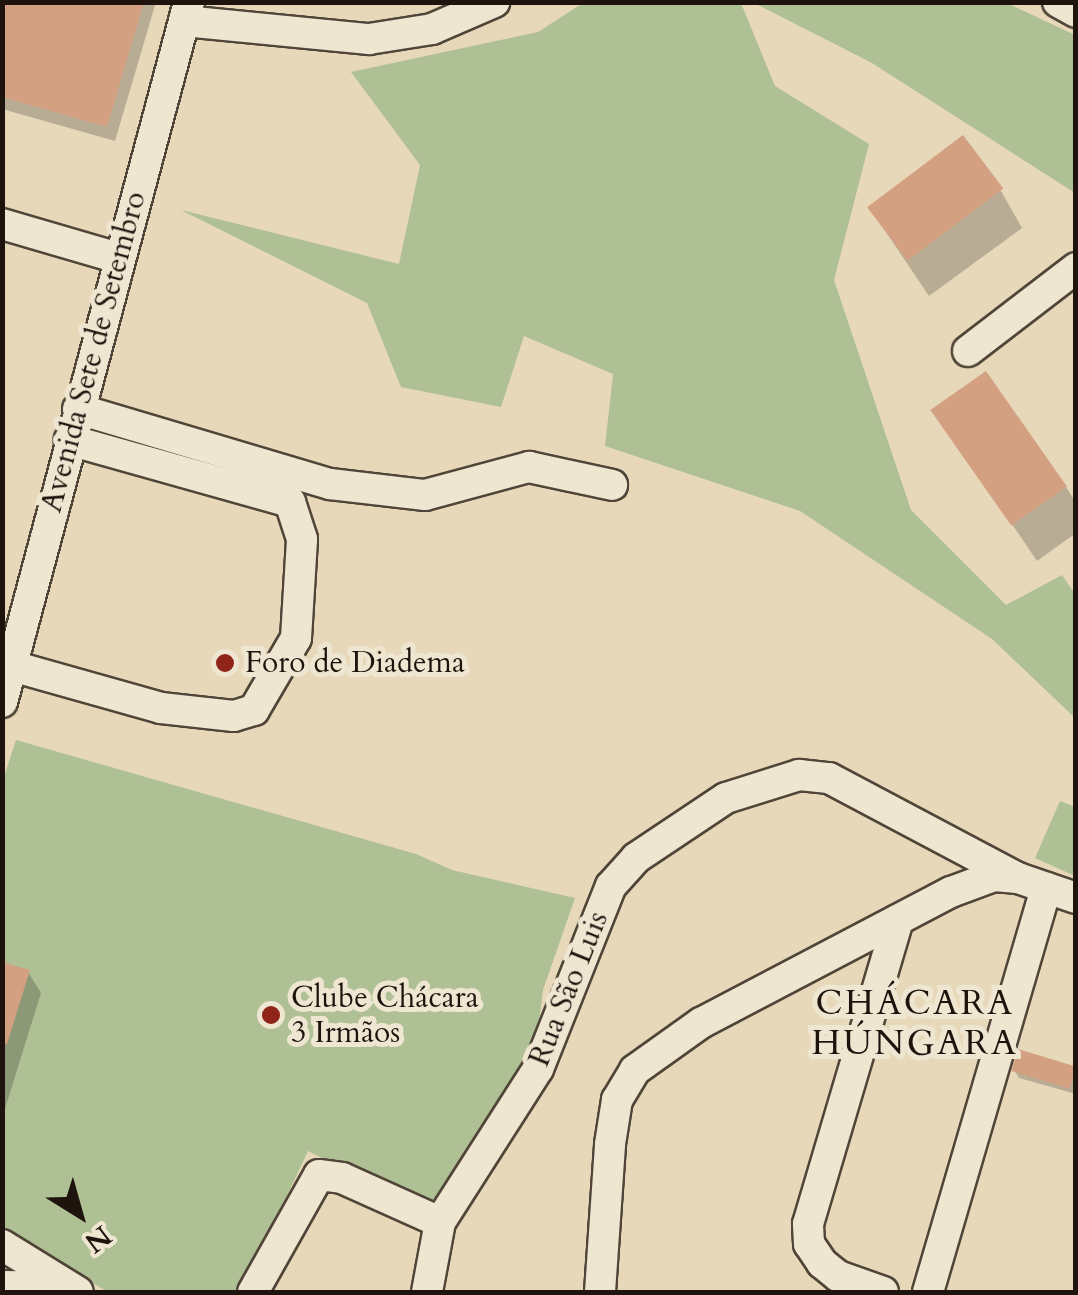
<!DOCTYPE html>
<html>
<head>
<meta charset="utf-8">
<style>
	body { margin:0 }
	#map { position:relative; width:1078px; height:1295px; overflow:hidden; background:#e7d8ba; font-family:Cardo,serif }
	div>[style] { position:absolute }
	.green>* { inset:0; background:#afc095 }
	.shadow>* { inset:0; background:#0003 }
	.building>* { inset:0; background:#d3a082; transform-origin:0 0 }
	.roads { filter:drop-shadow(2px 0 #504538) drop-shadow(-2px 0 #504538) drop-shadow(0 2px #504538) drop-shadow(0 -2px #504538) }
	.minor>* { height:30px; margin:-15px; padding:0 15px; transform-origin:15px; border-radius:15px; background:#efe6d2 }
	.dots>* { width:28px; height:28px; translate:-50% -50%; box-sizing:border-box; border:5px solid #efe6d2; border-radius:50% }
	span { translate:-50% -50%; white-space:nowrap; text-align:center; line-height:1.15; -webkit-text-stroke:10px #efe6d2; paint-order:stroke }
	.street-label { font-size:30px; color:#1e140d }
	.poi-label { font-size:30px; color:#1e140d }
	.left { translate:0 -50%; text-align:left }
	.quarter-label { font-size:35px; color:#1e140d; letter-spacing:2.5px }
	.frame { position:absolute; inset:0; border:5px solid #1e140d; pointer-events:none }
	.north { position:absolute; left:30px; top:1165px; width:100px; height:100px; -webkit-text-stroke:8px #efe6d2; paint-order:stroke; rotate:143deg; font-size:28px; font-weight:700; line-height:40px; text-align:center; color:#1e140d }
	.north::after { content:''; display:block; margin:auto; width:35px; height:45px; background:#1e140d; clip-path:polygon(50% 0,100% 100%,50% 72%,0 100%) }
</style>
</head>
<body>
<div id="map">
	<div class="green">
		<div style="clip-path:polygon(583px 3px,741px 3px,775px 86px,869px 144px,834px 280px,911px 510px,1006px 605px,1062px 575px,1075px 594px,1075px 718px,992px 639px,800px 511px,605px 446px,613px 374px,524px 336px,501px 407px,401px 387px,367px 303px,181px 210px,399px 264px,420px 165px,351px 72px,538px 32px)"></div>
		<div style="clip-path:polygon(754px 3px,1007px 3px,1075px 35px,1075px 193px,872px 63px)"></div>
		<div style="clip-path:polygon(16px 740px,416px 854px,452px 870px,575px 898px,543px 990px,537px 1040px,430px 1213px,308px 1151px,242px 1292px,108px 1292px,3px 1231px,2px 783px)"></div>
		<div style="clip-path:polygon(1060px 801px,1075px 807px,1075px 876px,1035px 858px)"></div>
	</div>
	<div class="shadow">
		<div style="clip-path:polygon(2px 2px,156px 2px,115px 141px,2px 109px)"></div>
		<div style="clip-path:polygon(1001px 191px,1022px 228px,929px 296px,869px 207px)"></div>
		<div style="clip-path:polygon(935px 411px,1066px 487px,1076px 503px,1076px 533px,1037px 561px)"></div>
		<div style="clip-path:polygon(2px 965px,28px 972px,41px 993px,4px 1112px)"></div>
		<div style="clip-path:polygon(1076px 1069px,1076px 1094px,1019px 1078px,1015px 1071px)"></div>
	</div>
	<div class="building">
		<div style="clip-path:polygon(2px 2px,144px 2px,107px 127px,2px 97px)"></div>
		<div style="left:963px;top:135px;width:67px;height:120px;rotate:53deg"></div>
		<div style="left:986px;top:371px;width:141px;height:68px;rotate:55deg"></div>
		<div style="clip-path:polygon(2px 962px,30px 970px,7px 1044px,2px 1043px)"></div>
		<div style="left:1018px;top:1049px;width:61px;height:23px;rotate:17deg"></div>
	</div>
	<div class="roads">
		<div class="minor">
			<div style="left:1058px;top:2px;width:21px;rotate:29deg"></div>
			<div style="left:184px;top:21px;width:186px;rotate:5.6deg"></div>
			<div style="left:369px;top:39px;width:64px;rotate:-9deg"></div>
			<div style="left:432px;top:29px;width:68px;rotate:-23.5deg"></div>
			<div style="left:2px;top:224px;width:121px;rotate:16.3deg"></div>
			<div style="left:968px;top:351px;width:136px;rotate:-37.5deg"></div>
			<div style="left:78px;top:409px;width:263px;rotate:16.6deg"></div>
			<div style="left:330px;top:484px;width:96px;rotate:6.6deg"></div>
			<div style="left:425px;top:495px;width:108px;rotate:-15.1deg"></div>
			<div style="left:529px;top:467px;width:85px;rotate:12.2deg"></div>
			<div style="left:12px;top:666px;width:155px;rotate:15.7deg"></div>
			<div style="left:161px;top:708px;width:73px;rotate:6.3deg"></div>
			<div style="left:234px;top:716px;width:21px;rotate:-17deg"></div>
			<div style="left:254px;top:710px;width:83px;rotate:-59.7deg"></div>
			<div style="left:296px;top:638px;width:99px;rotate:-86.5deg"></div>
			<div style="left:302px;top:539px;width:39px;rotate:-108deg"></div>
			<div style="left:290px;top:502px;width:229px;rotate:-164.3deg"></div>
			<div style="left:2px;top:702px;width:725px;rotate:-75.04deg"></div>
			<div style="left:2px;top:1245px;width:89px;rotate:31.7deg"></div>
			<div style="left:2px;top:1286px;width:67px;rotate:0.9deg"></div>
			<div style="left:253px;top:1292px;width:134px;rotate:-60.6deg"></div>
			<div style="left:319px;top:1175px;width:23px;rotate:7deg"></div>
			<div style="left:342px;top:1178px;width:107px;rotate:24.2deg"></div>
			<div style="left:427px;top:1292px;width:71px;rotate:-79.5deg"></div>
			<div style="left:440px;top:1222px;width:182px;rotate:-57.4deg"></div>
			<div style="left:538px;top:1069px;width:197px;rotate:-68.3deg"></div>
			<div style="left:611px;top:886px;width:38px;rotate:-48deg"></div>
			<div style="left:636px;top:858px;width:108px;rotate:-33.7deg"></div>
			<div style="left:726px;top:798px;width:77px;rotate:-17.5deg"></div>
			<div style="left:799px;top:775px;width:30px;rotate:6deg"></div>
			<div style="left:829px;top:778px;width:214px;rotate:27.9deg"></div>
			<div style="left:1018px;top:878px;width:61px;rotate:19deg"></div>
			<div style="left:600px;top:1292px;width:148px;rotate:-86.1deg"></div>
			<div style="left:610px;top:1144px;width:45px;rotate:-81deg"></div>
			<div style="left:617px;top:1100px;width:35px;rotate:-59deg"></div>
			<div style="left:635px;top:1070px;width:81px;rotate:-35.5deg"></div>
			<div style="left:701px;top:1023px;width:282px;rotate:-27.7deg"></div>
			<div style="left:951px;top:892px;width:46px;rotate:-20.4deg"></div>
			<div style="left:994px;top:876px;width:24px;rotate:5deg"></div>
			<div style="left:883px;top:1292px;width:48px;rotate:-160.4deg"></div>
			<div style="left:838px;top:1276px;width:21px;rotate:-141deg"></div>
			<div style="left:822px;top:1263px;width:23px;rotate:-124deg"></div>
			<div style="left:809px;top:1244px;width:20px;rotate:-93deg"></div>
			<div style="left:808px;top:1224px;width:317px;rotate:-73.5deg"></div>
			<div style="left:928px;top:1292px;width:421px;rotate:-73.7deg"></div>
		</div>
	</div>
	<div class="dots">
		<div style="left:225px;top:663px;background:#8f2418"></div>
		<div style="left:271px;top:1015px;background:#8f2418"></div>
	</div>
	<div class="street-label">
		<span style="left:94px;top:352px;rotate:-75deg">Avenida Sete de Setembro</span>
		<span style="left:569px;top:989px;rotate:-68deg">Rua São Luis</span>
	</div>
	<div class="poi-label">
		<span class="left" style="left:245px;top:663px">Foro de Diadema</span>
		<span class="left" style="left:291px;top:1015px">Clube Chácara<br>3 Irmãos</span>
	</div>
	<div class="quarter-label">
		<span style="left:915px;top:1023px">CHÁCARA<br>HÚNGARA</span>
	</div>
	<div class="frame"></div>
	<div class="north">N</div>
</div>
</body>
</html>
